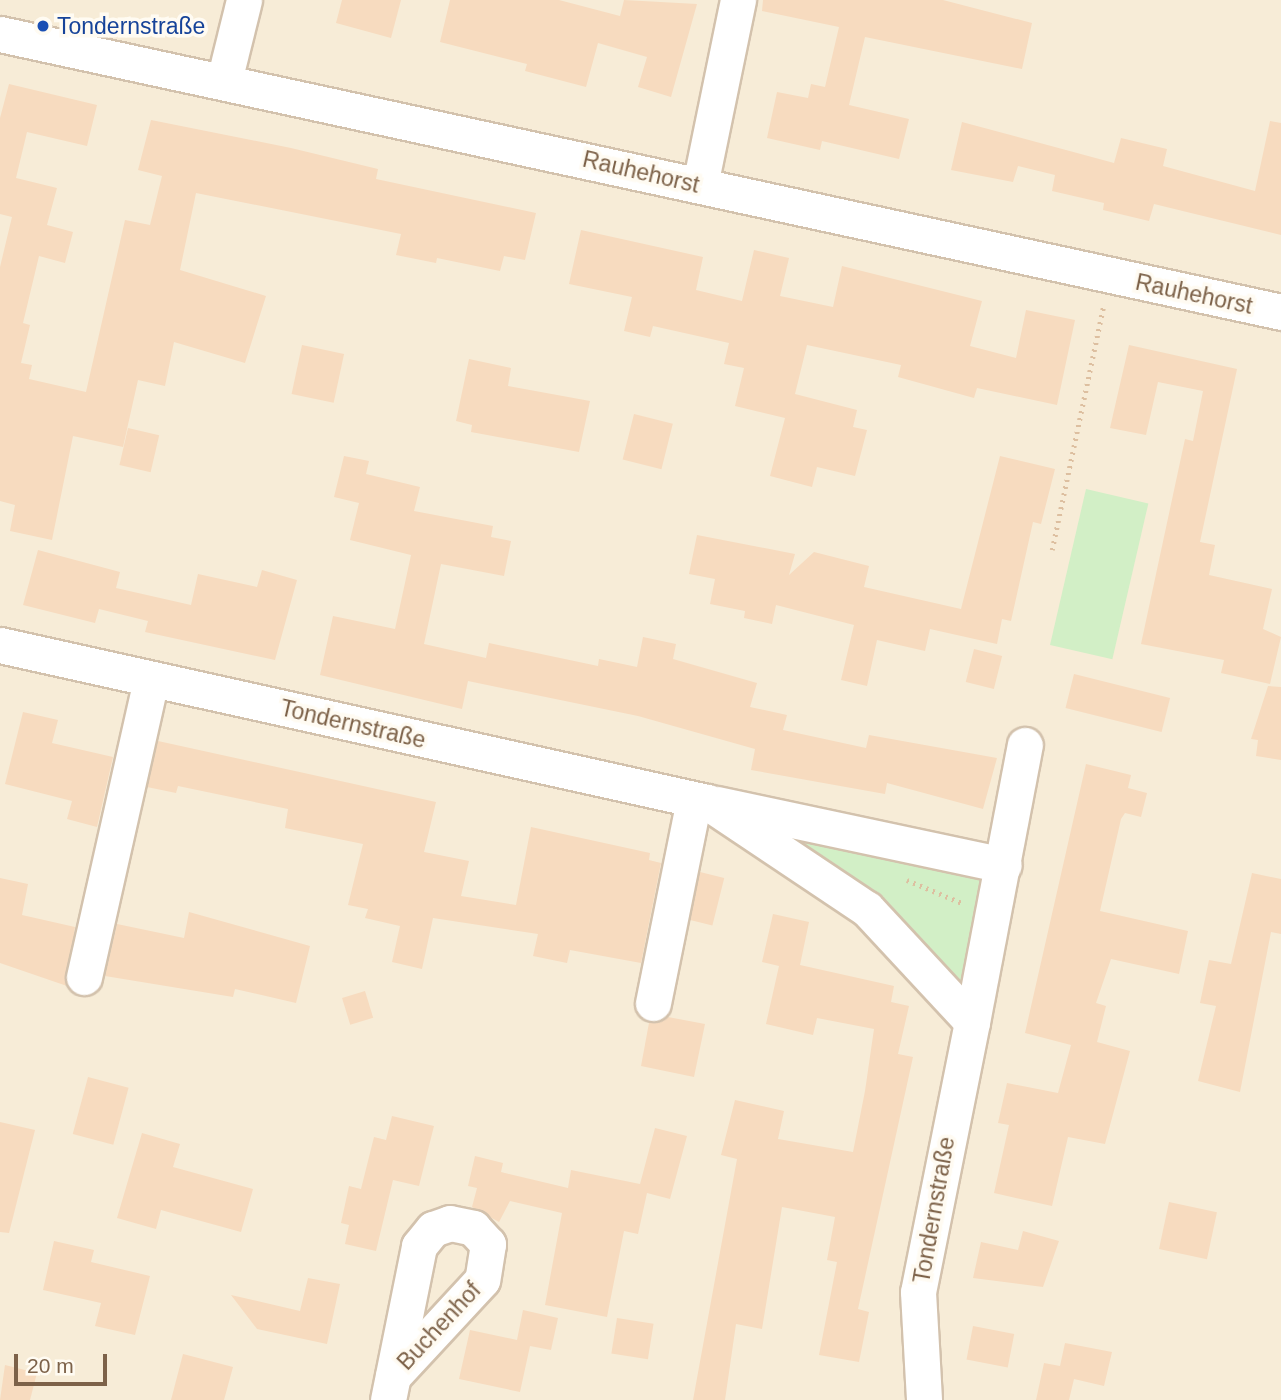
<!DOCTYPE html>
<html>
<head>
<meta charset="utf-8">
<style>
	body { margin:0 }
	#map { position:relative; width:1281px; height:1400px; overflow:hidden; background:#fef9ea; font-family:Arial,sans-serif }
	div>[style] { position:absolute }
	.residential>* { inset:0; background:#f7ecd7; transform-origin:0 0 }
	.green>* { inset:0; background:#d2efc6; transform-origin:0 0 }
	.building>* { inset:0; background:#f7dbbf; transform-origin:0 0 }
	.path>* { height:4.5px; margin-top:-2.25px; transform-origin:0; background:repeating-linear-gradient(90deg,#ddbfa0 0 2px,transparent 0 7px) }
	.roads { filter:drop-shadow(2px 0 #d3c2ad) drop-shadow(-2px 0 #d3c2ad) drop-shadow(0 2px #d3c2ad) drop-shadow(0 -2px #d3c2ad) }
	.minor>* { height:35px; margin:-17.5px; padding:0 17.5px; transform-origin:17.5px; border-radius:17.5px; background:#fff }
	.dots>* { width:19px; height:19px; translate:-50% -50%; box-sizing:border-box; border:4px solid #fffbf2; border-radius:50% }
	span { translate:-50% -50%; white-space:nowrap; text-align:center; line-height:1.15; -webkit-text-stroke:7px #fffbf2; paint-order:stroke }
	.transit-label { font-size:23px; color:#164399 }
	.left { translate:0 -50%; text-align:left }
	.street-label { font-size:23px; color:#7d6249 }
	.scale { position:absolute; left:14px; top:1354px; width:93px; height:32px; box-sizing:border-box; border:4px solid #7d6249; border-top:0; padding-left:9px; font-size:21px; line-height:24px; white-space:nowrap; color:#7d6249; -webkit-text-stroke:5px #fffbf2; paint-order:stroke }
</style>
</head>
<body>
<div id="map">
	<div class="residential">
		<div style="left:0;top:0;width:1281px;height:1400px"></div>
	</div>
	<div class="green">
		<div style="left:1086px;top:489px;width:64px;height:160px;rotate:13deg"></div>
		<div style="clip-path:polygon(707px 802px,1004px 865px,972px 1022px,917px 960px)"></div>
	</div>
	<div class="building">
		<div style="clip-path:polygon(342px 0,401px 0,391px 38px,336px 23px)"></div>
		<div style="clip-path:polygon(450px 0,559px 0,620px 16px,624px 0,697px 4px,671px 97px,638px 87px,647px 57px,598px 43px,586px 87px,525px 71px,527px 64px,440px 42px)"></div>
		<div style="clip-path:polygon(763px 0,943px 0,1032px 23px,1022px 69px,865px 37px,849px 105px,909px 119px,899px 159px,822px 141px,820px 150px,767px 138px,777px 92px,808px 98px,811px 84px,825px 87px,839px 27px,762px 11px)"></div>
		<div style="clip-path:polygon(9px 84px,97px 105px,87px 146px,27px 132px,16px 178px,57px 188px,47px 225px,73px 232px,65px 263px,39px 256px,23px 323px,30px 325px,21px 363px,32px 365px,29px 379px,86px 392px,125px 220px,150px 225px,162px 176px,138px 170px,151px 120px,291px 148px,378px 169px,376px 179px,536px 213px,525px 260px,504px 256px,500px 271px,437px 258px,436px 263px,396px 255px,401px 234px,196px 193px,180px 270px,266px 296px,245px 363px,174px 342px,165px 386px,138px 380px,123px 447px,73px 436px,52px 540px,10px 531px,15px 505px,0 501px,0 267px,12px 217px,0 214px,0 118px)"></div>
		<div style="clip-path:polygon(1270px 121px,1281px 123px,1281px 235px,1154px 204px,1149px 221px,1103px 210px,1104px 203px,1052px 191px,1055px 175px,1018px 166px,1013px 182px,951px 170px,962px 122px,1114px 163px,1121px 138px,1167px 149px,1163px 166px,1255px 191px)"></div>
		<div style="clip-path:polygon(581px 230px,703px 257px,696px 290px,742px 301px,754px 250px,789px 258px,780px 296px,833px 307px,842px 266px,982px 301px,970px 346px,1016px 358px,1026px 310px,1075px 320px,1057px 405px,977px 388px,974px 398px,898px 377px,901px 365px,807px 345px,795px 394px,857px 410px,853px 427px,867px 430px,855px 476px,817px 467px,812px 487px,770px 476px,785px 418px,735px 406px,744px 368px,724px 364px,729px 343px,653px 326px,650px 337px,624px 331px,632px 297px,569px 284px)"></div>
		<div style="left:302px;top:345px;width:43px;height:50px;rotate:12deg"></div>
		<div style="clip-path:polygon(1129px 345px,1237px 369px,1200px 542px,1215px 545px,1209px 575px,1272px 589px,1263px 629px,1281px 637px,1270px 684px,1221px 673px,1224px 660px,1141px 644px,1185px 439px,1193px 441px,1203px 391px,1158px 382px,1146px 435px,1110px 428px)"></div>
		<div style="clip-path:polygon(469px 359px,511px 368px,508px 386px,590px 401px,579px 452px,471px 432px,472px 425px,456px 421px)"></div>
		<div style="left:634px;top:414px;width:40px;height:47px;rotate:14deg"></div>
		<div style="left:128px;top:428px;width:32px;height:38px;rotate:13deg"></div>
		<div style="clip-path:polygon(344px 456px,369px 461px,366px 474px,420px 487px,414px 511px,493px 526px,491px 537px,511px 541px,504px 576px,441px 564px,424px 644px,486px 658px,489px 643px,598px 666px,599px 659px,637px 667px,643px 637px,676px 644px,673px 659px,757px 683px,750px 707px,787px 715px,783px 730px,866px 748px,869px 735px,997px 758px,983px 809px,887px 783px,885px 794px,751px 770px,755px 749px,638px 716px,468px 681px,462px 709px,320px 675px,333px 616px,395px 629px,411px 555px,350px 540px,359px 503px,334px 497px)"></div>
		<div style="clip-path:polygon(1000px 456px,1055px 469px,1041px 524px,1033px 522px,1011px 621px,1002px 619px,997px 644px,930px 629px,925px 651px,877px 640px,867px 686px,841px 680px,854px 625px,776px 605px,772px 624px,744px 618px,745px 611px,710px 604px,715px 579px,689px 574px,697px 535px,795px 554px,789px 575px,814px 552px,869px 566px,864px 587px,961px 609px)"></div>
		<div style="clip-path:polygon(38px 550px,120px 572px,116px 588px,191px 605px,198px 574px,257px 587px,262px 570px,297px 580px,275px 660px,145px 632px,148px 621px,99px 609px,95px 623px,23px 605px)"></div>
		<div style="left:974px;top:649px;width:29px;height:34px;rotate:14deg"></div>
		<div style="left:1074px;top:674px;width:99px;height:35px;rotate:14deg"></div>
		<div style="clip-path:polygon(1268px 686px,1281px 687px,1281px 760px,1256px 756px,1258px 740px,1251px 739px)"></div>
		<div style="clip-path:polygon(23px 712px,58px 720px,52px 743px,113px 757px,97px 827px,67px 819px,72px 801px,5px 784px)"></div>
		<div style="clip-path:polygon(158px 741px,436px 802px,424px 852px,469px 861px,461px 896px,516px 905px,531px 827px,650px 853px,649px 860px,661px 863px,641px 963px,570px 950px,567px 963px,533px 956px,538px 934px,433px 918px,422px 969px,392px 962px,400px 926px,365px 918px,368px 909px,348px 905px,363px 844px,285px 828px,288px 809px,178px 786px,176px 793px,147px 787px)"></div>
		<div style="clip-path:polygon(1086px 764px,1131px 775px,1128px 788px,1147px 793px,1141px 817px,1125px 813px,1121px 819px,1100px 911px,1188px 931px,1179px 974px,1111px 959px,1096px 1003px,1106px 1006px,1097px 1042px,1130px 1051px,1105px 1144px,1068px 1137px,1052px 1206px,994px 1193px,1009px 1125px,998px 1123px,1007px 1083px,1058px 1093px,1071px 1045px,1025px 1033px)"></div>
		<div style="left:700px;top:872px;width:25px;height:49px;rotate:14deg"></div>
		<div style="clip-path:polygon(1252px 873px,1281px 879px,1281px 934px,1271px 932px,1240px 1092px,1198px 1081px,1216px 1006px,1200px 1003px,1209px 960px,1231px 964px)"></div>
		<div style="clip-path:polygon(0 878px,28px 884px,22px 915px,75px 927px,67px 986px,0 963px)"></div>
		<div style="clip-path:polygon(189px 912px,310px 946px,296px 1003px,235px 989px,233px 997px,105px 976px,117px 924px,184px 938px)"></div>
		<div style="clip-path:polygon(773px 914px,809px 922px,800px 965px,894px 986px,891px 1002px,909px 1006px,898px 1054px,913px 1057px,858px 1309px,869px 1312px,859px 1362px,819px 1355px,837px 1262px,827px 1260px,835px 1217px,782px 1207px,762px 1329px,736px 1324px,725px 1400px,693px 1400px,737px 1159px,721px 1155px,735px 1100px,784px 1111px,778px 1139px,853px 1152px,865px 1091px,874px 1029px,817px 1018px,813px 1035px,766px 1024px,779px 966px,762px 962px)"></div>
		<div style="left:365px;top:991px;width:28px;height:24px;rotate:73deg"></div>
		<div style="clip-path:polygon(668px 1017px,705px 1024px,694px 1077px,641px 1066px,649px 1023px)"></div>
		<div style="left:88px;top:1077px;width:42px;height:59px;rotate:15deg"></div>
		<div style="clip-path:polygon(392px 1116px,434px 1126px,419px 1186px,393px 1180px,376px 1251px,345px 1244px,349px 1225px,341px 1223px,349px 1186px,361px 1189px,374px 1137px,386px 1140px)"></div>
		<div style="clip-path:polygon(0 1122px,35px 1130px,9px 1233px,0 1232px)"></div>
		<div style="clip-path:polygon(655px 1128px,687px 1136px,670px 1199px,647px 1193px,638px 1234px,624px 1231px,607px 1317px,545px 1305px,562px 1213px,510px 1201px,499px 1222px,472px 1207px,477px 1188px,468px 1186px,475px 1156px,503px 1163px,501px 1172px,568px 1188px,571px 1170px,640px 1184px)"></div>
		<div style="clip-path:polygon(142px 1133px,180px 1144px,173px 1167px,253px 1189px,241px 1232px,161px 1210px,156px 1229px,117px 1218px)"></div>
		<div style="left:1169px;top:1202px;width:49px;height:48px;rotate:12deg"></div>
		<div style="clip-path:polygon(1023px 1231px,1059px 1241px,1043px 1287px,973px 1278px,981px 1242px,1018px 1250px)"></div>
		<div style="clip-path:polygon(54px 1241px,94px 1250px,91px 1262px,150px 1276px,135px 1335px,95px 1326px,101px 1303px,43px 1290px)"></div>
		<div style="clip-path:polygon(308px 1278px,340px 1284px,327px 1344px,257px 1329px,231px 1295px,300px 1311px)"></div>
		<div style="clip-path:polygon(523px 1310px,558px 1318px,551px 1350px,530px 1346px,520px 1392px,459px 1379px,470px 1330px,517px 1340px)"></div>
		<div style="left:617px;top:1318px;width:37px;height:36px;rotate:9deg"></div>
		<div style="left:973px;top:1326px;width:42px;height:34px;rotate:11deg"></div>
		<div style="clip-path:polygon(1065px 1343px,1112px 1352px,1104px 1386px,1074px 1379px,1069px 1400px,1036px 1400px,1044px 1363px,1060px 1366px)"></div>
		<div style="clip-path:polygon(183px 1354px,233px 1367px,224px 1400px,171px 1400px)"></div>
		<div style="clip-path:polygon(5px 1365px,37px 1373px,30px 1400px,0 1400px)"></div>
	</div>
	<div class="path">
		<div style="left:1052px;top:550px;width:248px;rotate:-78.1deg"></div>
		<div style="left:907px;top:880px;width:60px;rotate:22.7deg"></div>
	</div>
	<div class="roads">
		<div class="minor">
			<div style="left:0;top:34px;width:1311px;rotate:12.24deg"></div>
			<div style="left:224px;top:81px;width:83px;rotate:-76.1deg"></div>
			<div style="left:700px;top:185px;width:189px;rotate:-78.4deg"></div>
			<div style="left:0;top:645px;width:724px;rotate:12.52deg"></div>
			<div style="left:707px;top:802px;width:192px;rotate:33.8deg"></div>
			<div style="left:867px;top:909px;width:154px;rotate:47.1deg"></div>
			<div style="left:972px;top:1022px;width:275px;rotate:101.3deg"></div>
			<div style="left:918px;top:1292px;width:108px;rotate:86.8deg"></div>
			<div style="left:717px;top:804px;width:293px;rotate:12deg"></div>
			<div style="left:84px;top:977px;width:305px;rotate:-77.3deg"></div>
			<div style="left:653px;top:1003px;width:207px;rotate:-78.6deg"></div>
			<div style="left:972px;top:1022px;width:282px;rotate:-79.2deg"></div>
			<div style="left:388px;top:1400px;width:157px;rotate:-78.6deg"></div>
			<div style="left:419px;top:1246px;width:22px;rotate:-51deg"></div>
			<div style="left:433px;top:1229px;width:18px;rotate:-19deg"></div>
			<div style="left:450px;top:1223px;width:24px;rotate:12deg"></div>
			<div style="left:473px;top:1228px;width:22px;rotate:47deg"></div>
			<div style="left:488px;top:1244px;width:36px;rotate:99deg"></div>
			<div style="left:482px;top:1280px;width:131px;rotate:132.8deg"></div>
		</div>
	</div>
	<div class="dots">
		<div style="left:43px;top:26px;background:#1a4fb4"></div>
	</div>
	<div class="transit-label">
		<span class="left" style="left:57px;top:26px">Tondernstraße</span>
	</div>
	<div class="street-label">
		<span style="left:641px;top:172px;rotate:13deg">Rauhehorst</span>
		<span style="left:1194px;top:294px;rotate:12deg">Rauhehorst</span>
		<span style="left:353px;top:724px;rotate:13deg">Tondernstraße</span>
		<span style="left:934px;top:1210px;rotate:-80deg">Tondernstraße</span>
		<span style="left:439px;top:1326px;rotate:-47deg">Buchenhof</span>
	</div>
	<div class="scale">20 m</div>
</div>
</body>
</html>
